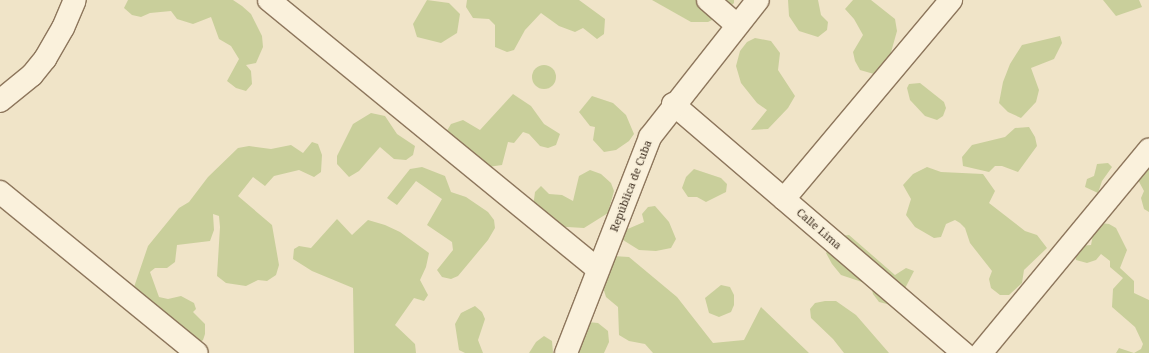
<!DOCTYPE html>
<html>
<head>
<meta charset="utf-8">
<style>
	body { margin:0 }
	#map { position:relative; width:1149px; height:353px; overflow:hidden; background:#f0e4c8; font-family:"Noto Serif",serif }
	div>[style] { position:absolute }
	.green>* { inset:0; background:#c9cf9b }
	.round { border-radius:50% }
	.roads { filter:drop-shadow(1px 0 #8d765c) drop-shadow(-1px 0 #8d765c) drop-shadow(0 1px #8d765c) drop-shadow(0 -1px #8d765c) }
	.street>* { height:22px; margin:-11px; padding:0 11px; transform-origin:11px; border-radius:11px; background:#faf1dc }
	.secondary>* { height:22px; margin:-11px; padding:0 11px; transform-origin:11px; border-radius:11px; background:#faf1dc }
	span { translate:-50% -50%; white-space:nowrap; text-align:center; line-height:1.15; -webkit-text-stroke:3px #f7eed8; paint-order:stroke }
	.street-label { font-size:11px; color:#3d2e20 }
</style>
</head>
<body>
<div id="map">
	<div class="green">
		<div style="clip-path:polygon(128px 0,233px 0,242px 6px,251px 14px,262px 36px,263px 47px,256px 63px,246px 65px,251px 71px,252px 84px,246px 91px,236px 88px,227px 81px,239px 59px,231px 46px,219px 39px,211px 17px,193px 24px,177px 19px,171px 11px,150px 13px,141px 17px,132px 15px,124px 8px)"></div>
		<div style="clip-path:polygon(427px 0,449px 3px,460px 14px,457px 33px,441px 43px,417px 37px,413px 24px)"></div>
		<div style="clip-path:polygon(467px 0,579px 0,605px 19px,604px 34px,597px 39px,583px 28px,575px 32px,559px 26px,541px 13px,525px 30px,514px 50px,507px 52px,495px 47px,495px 25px,489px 19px,473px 18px,466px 7px)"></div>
		<div style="clip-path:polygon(652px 0,734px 0,734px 3px,722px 15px,708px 22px,691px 22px)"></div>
		<div style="clip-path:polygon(788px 0,818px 0,821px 15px,828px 22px,827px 30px,818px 37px,799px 31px,789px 16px)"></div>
		<div style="clip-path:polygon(853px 0,871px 0,895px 19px,897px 31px,888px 63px,874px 74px,860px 70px,855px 61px,853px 52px,863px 35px,854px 19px,845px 9px)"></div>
		<div style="clip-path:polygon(1103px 0,1139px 0,1142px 7px,1116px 16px)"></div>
		<div style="clip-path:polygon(1060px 36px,1062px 43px,1054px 59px,1031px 68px,1039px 90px,1036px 102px,1021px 118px,1008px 112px,999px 103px,1003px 82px,1010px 64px,1022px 45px)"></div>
		<div style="clip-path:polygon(755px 38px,771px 41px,780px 53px,778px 70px,795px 96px,788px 108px,768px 129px,751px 130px,767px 110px,757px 103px,741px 83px,736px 66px,740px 51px,747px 42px)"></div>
		<div class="round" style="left:532px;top:65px;width:24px;height:24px"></div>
		<div style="clip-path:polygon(920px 83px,944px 102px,946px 108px,943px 116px,937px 120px,925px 116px,910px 100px,907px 88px,909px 84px)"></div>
		<div style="clip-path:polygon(513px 94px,531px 106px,544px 124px,560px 134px,556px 145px,548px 148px,540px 146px,529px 134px,523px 132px,514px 143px,508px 142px,502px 165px,488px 167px,445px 134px,451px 124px,463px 120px,480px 130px)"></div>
		<div style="clip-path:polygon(592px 96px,613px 103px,626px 115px,634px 134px,629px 141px,616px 150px,604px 152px,593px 140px,595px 127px,590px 126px,579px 112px)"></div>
		<div style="clip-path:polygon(371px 113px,385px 116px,397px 134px,415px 146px,413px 155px,406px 160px,394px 159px,380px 147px,359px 171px,349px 177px,337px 164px,337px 156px,353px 124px)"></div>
		<div style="clip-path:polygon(1029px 127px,1035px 137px,1037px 146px,1018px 172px,1002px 166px,995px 166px,989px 172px,963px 166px,962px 157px,972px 145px,1005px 137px,1015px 128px)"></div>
		<div style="clip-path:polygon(312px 142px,318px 144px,322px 155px,321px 172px,314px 177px,299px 170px,274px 176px,265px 186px,253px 177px,238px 196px,272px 225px,279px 265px,276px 275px,267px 281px,258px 280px,246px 286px,226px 283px,217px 276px,220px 227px,219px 216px,213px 214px,214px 230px,210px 241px,177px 245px,175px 262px,167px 268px,155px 268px,150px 272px,159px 297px,168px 299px,181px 296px,194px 303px,196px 309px,193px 312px,205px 324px,205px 334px,203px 340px,195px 346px,132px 293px,148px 246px,179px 208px,189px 202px,208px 177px,238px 148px,249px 146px,271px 149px,291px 145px,303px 153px)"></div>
		<div style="clip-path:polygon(1149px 156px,1149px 212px,1144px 209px,1141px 198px,1144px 191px,1137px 178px)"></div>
		<div style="clip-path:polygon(1108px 163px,1112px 167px,1102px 181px,1098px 193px,1085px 187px,1087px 179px,1094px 176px,1097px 164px)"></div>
		<div style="clip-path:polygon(422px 167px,445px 176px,451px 192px,466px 197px,488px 212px,494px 220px,495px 228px,488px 240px,458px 276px,451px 279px,442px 277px,437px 270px,453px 250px,452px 242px,427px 225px,442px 199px,416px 181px,397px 205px,387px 198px,410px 169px)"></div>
		<div style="clip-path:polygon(927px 167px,941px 172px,983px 174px,995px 191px,989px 203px,1025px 231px,1037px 235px,1047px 248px,1024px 270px,1022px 283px,1009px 295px,1000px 295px,991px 288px,989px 279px,992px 271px,970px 243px,965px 228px,960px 223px,955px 220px,946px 224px,941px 237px,934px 238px,915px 227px,906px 215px,911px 199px,903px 185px,913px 174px)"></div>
		<div style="clip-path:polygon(694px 169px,721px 178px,727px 184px,726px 192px,706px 202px,697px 197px,688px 197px,682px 188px,686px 177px)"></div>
		<div style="clip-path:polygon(590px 170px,601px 174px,611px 183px,614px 191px,608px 213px,584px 228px,551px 226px,533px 207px,535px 192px,541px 186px,549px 194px,562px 195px,573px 201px,579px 176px)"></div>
		<div style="clip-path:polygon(655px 206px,669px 222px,676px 239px,671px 248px,656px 251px,639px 250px,623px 240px,623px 231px,644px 222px,642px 214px,648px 207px)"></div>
		<div style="clip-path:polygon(337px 219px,352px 235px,368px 220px,385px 225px,400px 232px,429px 253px,426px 267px,420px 280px,428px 295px,424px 301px,414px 298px,395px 325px,415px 344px,416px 353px,354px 353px,353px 288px,312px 271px,293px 259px,294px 249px,299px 246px,311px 248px)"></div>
		<div style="clip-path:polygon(1101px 223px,1109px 224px,1116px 228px,1127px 250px,1120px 268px,1134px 281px,1134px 293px,1149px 300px,1149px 353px,1116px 353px,1119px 348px,1134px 353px,1141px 349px,1143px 344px,1135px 327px,1112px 307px,1113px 289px,1123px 278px,1110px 267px,1110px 261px,1101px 254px,1096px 260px,1087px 263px,1076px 260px,1074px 251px,1079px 246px,1091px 245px,1094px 230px)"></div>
		<div style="clip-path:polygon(849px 235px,895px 275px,906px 268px,914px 271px,900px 298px,891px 305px,879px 302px,873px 294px,871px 285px,841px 275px,832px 264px,826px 253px,840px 236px)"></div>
		<div style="clip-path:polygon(613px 256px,629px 257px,677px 297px,713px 343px,744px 340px,761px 307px,809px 353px,653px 353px,645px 344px,629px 341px,619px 335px,618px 307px,606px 297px,601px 281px)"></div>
		<div style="clip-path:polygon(721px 285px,730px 287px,734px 295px,734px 305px,731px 312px,719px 317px,709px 313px,705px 298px)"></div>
		<div style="clip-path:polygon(825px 301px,836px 301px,856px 315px,889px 353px,844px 353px,833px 339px,811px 318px,810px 309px,815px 303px)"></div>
		<div style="clip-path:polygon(475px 306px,482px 312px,485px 319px,478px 340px,483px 353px,465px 353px,459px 350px,455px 324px,461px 313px)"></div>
		<div style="clip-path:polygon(588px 322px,598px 323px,608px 331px,609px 342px,604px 353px,579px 353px,575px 346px)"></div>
		<div style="clip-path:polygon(544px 336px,552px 341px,553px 353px,529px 353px,536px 342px)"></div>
	</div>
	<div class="roads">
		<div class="street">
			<div style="left:269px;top:0;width:425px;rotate:39.3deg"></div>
			<div style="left:708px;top:0;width:38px;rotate:41deg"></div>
			<div style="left:0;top:101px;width:41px;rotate:-39.1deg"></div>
			<div style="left:32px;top:75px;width:21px;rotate:-51deg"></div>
			<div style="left:45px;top:59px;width:36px;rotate:-60deg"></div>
			<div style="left:63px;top:28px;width:30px;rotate:-67deg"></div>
			<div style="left:673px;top:104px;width:383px;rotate:40.6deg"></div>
			<div style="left:0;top:192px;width:254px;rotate:39.3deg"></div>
			<div style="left:784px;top:199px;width:260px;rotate:-50deg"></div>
			<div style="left:981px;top:353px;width:264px;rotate:-50.4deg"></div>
		</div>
		<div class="secondary">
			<div style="left:566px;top:353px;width:232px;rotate:-68.7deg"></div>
			<div style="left:650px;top:137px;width:174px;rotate:-51.8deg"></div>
		</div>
	</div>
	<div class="street-label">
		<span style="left:631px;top:186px;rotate:-69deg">República de Cuba</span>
		<span style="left:819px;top:229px;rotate:41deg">Calle Lima</span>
	</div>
</div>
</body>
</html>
